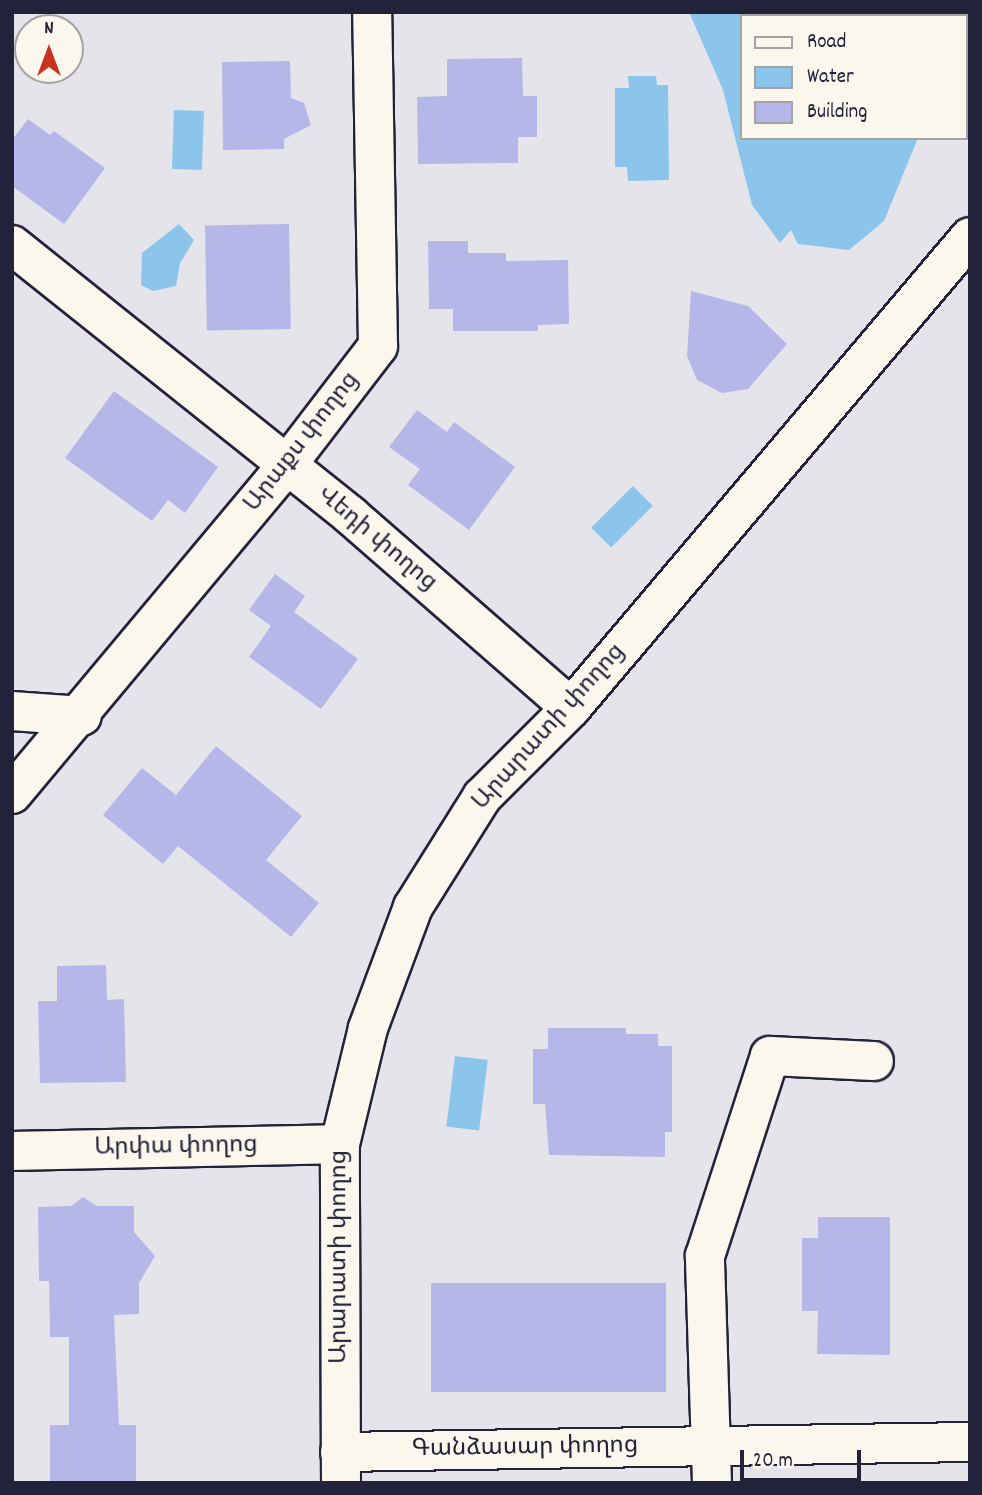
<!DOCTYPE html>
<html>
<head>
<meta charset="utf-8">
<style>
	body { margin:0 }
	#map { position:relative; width:982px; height:1495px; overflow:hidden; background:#e6e4eb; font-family:Dekko,"Noto Sans Armenian",sans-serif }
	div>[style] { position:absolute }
	.water>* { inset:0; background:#8cc5eb; transform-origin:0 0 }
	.building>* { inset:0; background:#b6b7e9; transform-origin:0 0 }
	.roads { filter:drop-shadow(2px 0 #22223b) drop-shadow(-2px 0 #22223b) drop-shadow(0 2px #22223b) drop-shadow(0 -2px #22223b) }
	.street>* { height:38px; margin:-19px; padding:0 19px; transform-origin:19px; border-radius:19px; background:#fbf7ec }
	.secondary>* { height:38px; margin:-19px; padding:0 19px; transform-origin:19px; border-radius:19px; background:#fbf7ec }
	span { translate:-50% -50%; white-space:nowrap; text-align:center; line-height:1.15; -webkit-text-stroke:6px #fbf7ec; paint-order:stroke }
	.street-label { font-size:24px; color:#22223b }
	.frame { position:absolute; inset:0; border:14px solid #22223b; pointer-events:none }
	.legend { position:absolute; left:740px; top:14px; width:228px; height:126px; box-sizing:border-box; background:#fbf7ec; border:2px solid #a4a2a5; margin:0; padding:9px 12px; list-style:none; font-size:21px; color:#22223b }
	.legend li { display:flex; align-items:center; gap:14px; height:35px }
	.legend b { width:35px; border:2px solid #a4a2a5 }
	.north { position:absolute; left:14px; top:14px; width:70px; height:70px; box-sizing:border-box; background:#fbf7ec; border:2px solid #a4a2a5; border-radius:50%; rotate:0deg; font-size:19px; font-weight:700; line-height:28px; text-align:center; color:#22223b }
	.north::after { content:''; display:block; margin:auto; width:24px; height:32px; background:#c8321e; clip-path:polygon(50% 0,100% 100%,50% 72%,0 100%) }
	.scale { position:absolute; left:740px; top:1450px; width:121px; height:32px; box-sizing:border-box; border:4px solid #22223b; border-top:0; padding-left:9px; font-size:21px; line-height:24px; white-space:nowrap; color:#22223b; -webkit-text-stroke:5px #fbf7ec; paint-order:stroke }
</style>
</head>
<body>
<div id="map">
	<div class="water">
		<div style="clip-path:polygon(689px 12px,970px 12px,970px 118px,966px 123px,966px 16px,742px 16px,742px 138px,918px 138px,884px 221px,849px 250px,798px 244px,791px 230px,780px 243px,752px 205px,723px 90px)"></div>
		<div style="clip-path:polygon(628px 76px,656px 76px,657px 85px,668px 85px,669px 180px,628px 181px,627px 167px,615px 167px,615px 88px,629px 88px)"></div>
		<div style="left:174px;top:110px;width:30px;height:59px;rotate:2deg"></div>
		<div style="clip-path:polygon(179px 224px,194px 240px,180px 263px,176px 286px,153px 291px,141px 285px,142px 253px)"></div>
		<div style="left:633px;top:486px;width:28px;height:59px;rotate:45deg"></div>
		<div style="left:455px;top:1056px;width:33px;height:71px;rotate:7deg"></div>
	</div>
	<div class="building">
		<div style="clip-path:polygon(522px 58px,523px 96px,537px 96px,537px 137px,518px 137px,518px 163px,418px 164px,417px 97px,447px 96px,447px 59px)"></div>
		<div style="clip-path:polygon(290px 61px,291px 98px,304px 103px,311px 125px,284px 139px,284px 149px,223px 150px,222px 62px)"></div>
		<div style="clip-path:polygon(28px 119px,50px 135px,54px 131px,105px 168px,64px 224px,12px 186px,12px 140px)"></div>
		<div style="left:289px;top:224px;width:105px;height:84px;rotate:89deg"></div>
		<div style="clip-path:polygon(428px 241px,468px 241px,468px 253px,506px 253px,506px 261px,568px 260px,569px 324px,538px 325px,538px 331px,453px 331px,453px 309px,429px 309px)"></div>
		<div style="clip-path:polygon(691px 291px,748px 306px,787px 344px,748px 389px,722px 393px,697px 380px,687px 356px)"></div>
		<div style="clip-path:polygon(114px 391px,218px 467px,185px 513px,168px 500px,152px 521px,65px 458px)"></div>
		<div style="clip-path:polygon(417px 410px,447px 432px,454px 422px,515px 467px,469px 530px,408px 485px,420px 469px,389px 447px)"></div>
		<div style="clip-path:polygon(275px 574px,305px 596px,294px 612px,358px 659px,321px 709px,249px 657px,271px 626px,249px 610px)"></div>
		<div style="clip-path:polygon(216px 746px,302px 816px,266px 860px,319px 903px,291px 937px,178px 846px,163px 864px,103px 815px,142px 768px,176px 795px)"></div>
		<div style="clip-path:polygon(106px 965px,107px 1000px,124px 999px,126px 1082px,40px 1083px,38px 1001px,57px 1001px,57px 966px)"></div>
		<div style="clip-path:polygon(548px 1028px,626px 1028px,626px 1034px,658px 1034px,658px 1046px,672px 1046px,672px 1132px,665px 1132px,665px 1157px,549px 1155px,545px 1104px,533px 1104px,533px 1049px,548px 1049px)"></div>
		<div style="clip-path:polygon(83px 1197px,97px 1206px,134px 1206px,134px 1232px,155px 1256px,139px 1283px,139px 1314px,114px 1315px,119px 1425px,136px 1425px,136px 1483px,50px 1483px,50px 1425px,69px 1425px,69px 1337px,50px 1337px,49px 1281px,39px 1281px,38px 1207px,71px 1206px)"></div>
		<div style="clip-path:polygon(818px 1217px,890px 1217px,890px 1355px,817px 1354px,818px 1311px,802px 1311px,802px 1238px,818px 1238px)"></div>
		<div style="left:431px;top:1283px;width:235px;height:109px"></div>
	</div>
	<div class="roads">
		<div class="street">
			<div style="left:12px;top:245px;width:433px;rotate:38.6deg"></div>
			<div style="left:350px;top:515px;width:293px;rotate:41.1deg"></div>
			<div style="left:12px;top:711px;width:70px;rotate:4.1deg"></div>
			<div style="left:12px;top:794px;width:427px;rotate:-50.1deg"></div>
			<div style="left:286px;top:466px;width:151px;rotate:-52.5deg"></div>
			<div style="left:378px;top:346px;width:334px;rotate:-91deg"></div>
			<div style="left:12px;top:1151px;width:328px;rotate:-1.2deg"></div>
			<div style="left:340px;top:1452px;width:630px;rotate:-0.91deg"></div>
			<div style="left:712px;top:1483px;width:227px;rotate:-91.8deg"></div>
			<div style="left:705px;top:1256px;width:210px;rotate:-72deg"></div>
			<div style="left:770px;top:1056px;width:104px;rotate:2.8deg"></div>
		</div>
		<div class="secondary">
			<div style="left:341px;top:1483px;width:339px;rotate:-90.2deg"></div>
			<div style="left:340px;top:1144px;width:119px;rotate:-76.4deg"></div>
			<div style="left:368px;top:1028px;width:129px;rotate:-69.6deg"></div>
			<div style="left:413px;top:907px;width:130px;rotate:-57.9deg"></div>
			<div style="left:482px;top:797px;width:126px;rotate:-45deg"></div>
			<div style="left:571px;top:708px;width:617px;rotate:-49.73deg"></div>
		</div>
	</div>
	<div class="street-label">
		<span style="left:303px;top:443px;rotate:-52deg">Արաքս փողոց</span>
		<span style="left:376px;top:540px;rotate:40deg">Վեդի փողոց</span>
		<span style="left:550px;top:728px;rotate:-48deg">Արարատի փողոց</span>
		<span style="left:176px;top:1148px;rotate:-1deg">Արփա փողոց</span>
		<span style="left:341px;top:1257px;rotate:-90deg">Արարատի փողոց</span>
		<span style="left:525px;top:1449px;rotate:-1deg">Գանձասար փողոց</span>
	</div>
	<div class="frame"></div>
	<ul class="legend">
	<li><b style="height:9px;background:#fbf7ec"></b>Road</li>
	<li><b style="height:19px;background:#8cc5eb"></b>Water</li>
	<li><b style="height:19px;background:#b6b7e9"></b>Building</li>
	</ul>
	<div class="north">N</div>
	<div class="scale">20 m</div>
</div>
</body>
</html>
